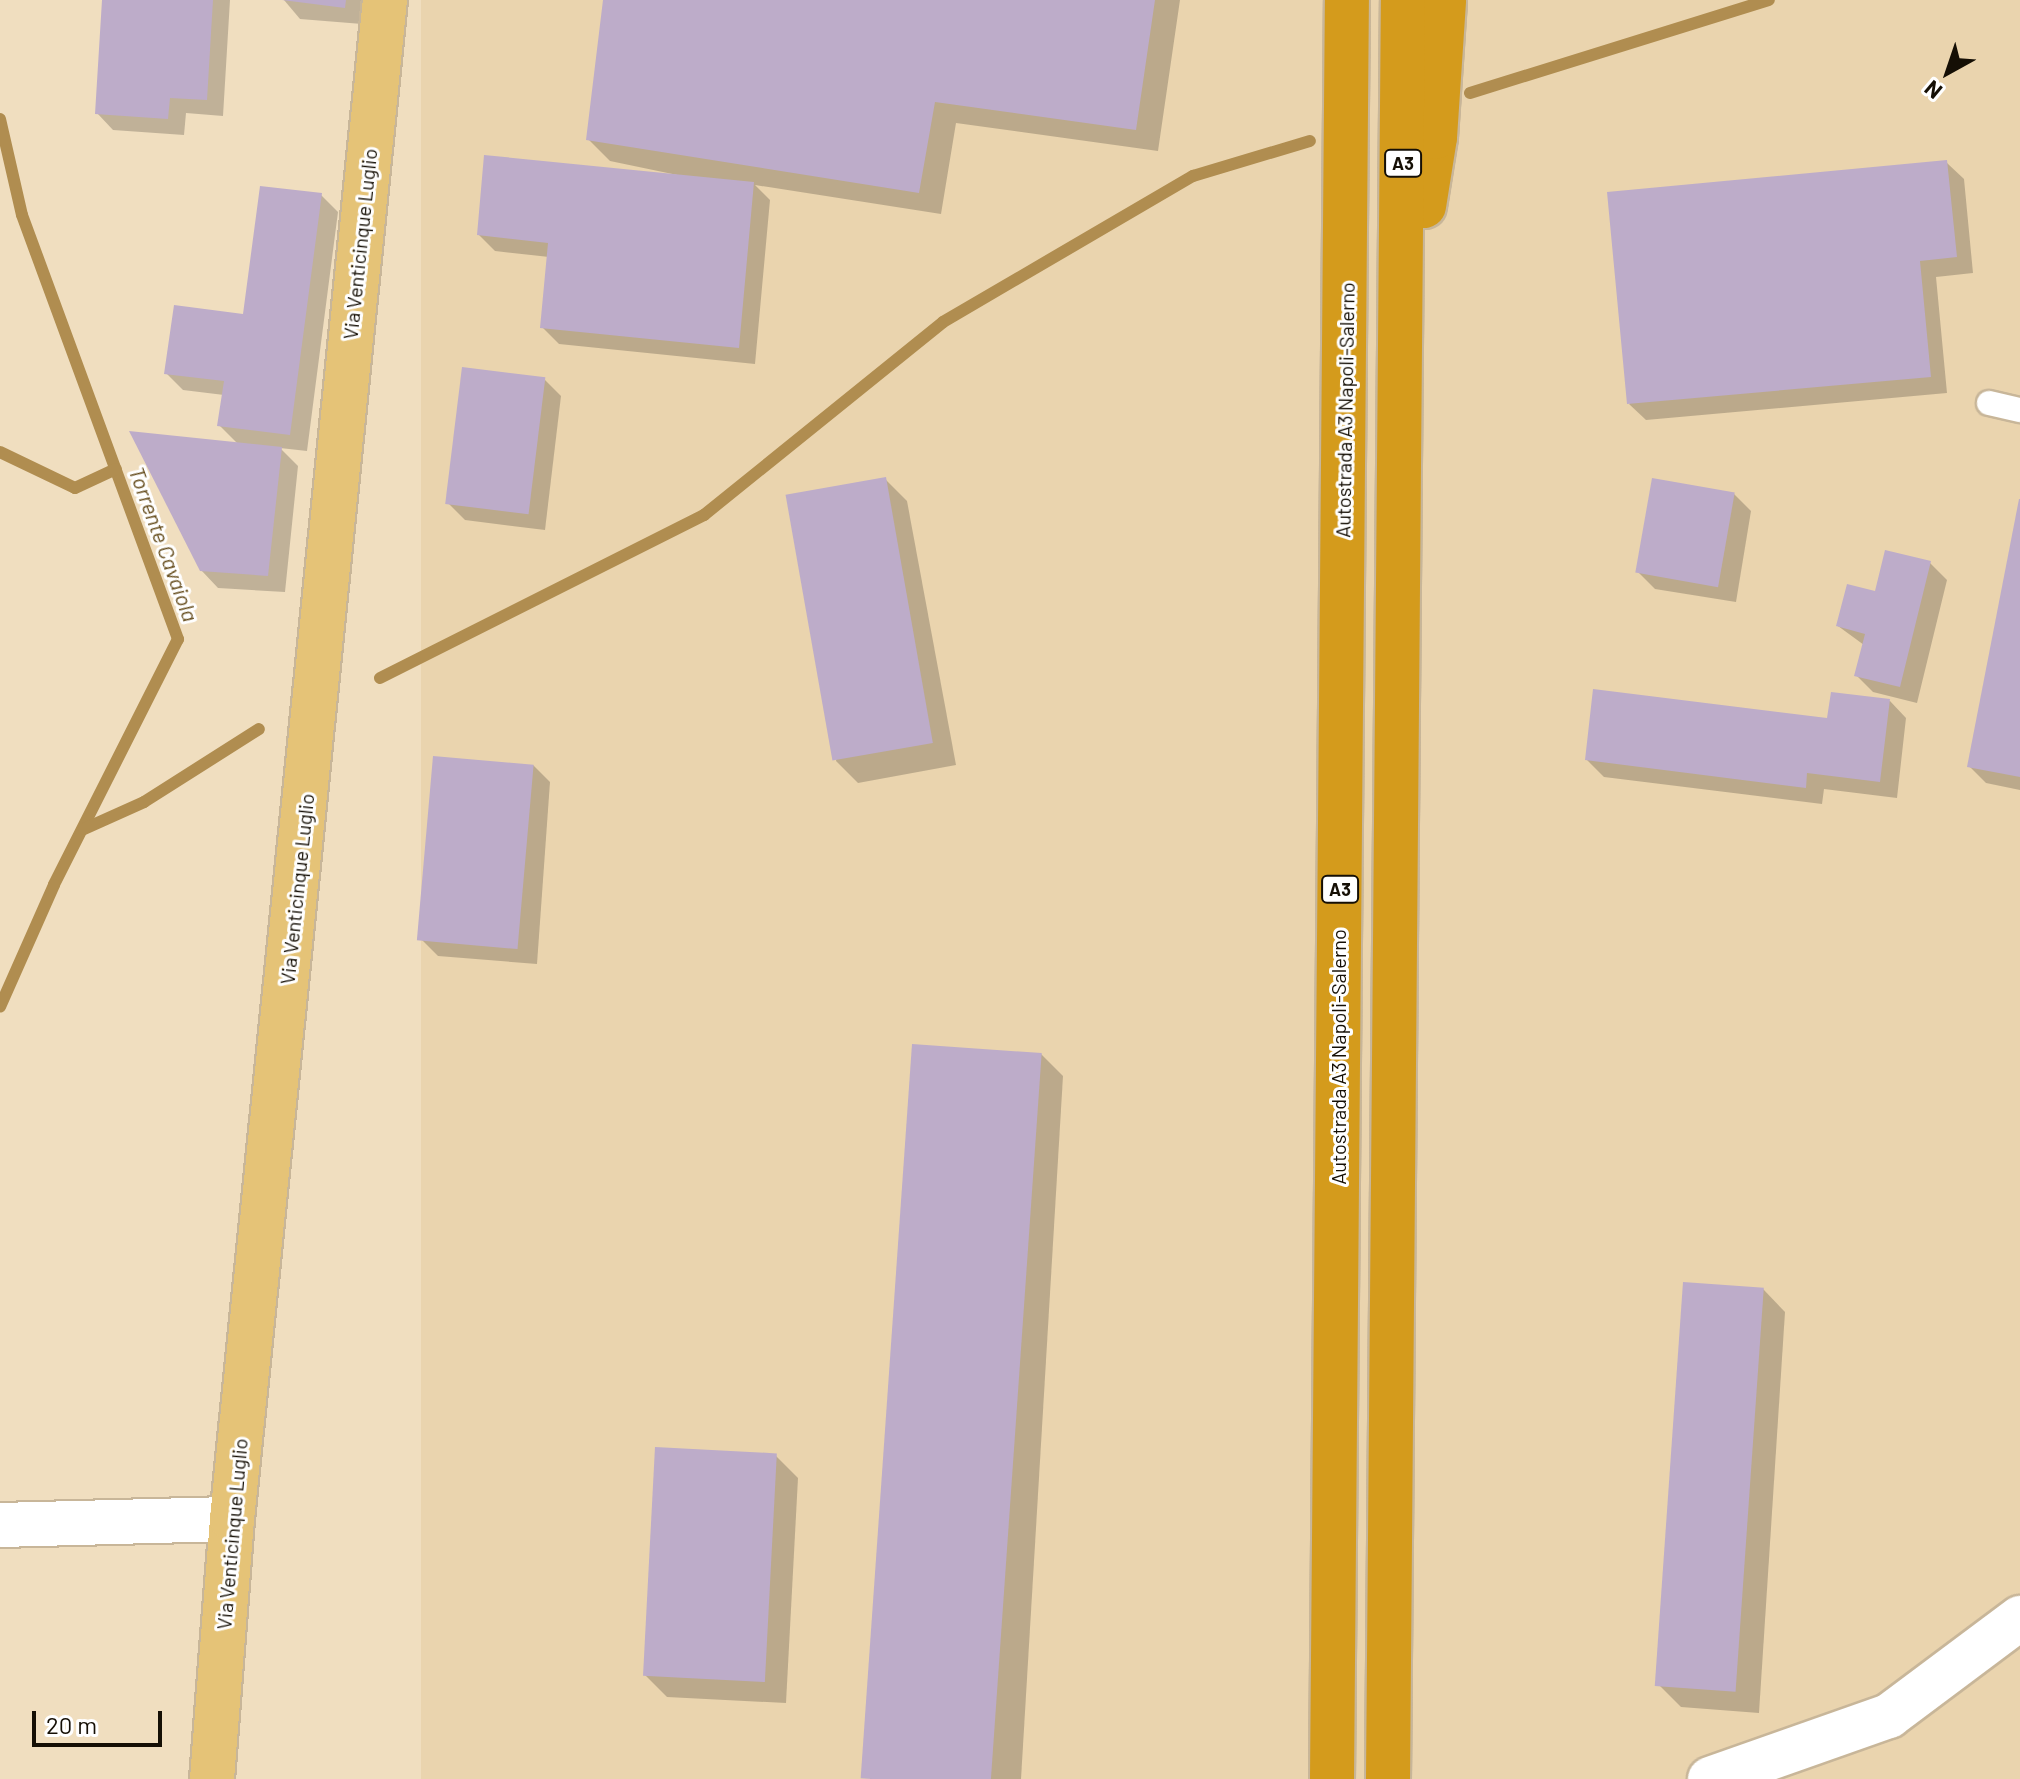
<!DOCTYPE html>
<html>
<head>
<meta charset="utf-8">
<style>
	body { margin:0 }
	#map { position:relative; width:2020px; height:1779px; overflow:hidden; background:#f0debf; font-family:Barlow,sans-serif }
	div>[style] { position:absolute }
	.built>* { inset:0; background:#ead4ae; transform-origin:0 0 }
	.shadow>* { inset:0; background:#0003 }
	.stream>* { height:12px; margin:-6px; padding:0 6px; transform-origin:6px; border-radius:6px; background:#b08d50 }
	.building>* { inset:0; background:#bdacc9; transform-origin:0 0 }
	.roads { filter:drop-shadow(2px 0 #c8b699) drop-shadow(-2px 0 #c8b699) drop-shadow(0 2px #c8b699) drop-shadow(0 -2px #c8b699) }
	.service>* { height:24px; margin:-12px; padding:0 12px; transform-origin:12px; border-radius:12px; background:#fff }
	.tertiary>* { height:44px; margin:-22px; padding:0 22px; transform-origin:22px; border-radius:22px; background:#fff }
	.primary>* { height:44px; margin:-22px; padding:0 22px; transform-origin:22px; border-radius:22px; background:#e5c377 }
	.motorway>* { height:44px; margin:-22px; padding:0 22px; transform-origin:22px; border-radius:22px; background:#d49b1c }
	span { translate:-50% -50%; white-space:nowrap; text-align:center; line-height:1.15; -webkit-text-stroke:6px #fff; paint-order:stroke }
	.shield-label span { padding:2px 6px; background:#fff; border:2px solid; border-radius:6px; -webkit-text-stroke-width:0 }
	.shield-label { font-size:18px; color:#150f05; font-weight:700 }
	.street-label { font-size:20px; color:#150f05 }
	.water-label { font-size:22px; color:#654c1c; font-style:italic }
	.north { position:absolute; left:1908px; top:32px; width:80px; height:80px; -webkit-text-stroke:6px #fff; paint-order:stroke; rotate:220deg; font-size:22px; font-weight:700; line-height:32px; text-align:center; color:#150f05 }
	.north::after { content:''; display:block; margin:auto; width:28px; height:36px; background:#150f05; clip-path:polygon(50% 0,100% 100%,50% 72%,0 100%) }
	.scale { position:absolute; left:32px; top:1711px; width:130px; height:36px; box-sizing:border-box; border:4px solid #150f05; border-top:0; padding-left:10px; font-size:24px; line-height:28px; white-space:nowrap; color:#150f05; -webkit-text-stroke:6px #fff; paint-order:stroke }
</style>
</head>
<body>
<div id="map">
	<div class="built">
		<div style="left:421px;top:0;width:1599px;height:1785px"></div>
	</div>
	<div class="shadow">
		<div style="clip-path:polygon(104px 0,230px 0,223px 116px,186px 113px,184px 135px,113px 130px,97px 113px)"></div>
		<div style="clip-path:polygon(284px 0,364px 0,362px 24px,300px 19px)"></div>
		<div style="clip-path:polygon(605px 0,1180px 0,1158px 151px,956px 123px,941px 214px,755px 185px,770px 200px,755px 364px,559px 344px,542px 327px,549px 257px,495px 251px,479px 235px,682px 176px,610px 161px,588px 139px)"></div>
		<div style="clip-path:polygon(1947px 163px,1964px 179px,1973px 273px,1936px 277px,1947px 393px,1646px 420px,1629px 404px)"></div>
		<div style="clip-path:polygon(321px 195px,338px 212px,307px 451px,280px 448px,298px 466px,285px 592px,218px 588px,201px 570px,239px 445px,219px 425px,224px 395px,183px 390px,166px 373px,245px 317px)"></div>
		<div style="clip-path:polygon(544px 379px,561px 396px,545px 530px,465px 520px,448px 503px)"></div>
		<div style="clip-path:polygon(885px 479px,907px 501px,956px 765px,858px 783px,836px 761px)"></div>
		<div style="clip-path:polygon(1734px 494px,1751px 511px,1736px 602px,1655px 589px,1638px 572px)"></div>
		<div style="clip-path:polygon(2020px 502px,2020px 790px,1986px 783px,1969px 766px)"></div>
		<div style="clip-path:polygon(1930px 563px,1947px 580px,1917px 703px,1873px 692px,1856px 675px,1864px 645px,1838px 626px,1877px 593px)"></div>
		<div style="clip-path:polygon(1890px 701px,1906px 718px,1897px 798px,1824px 789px,1822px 804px,1604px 777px,1587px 760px,1829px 720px)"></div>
		<div style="clip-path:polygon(533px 765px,550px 782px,537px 964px,438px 956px,421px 939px)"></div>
		<div style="clip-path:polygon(1041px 1054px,1063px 1076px,1021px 1779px,870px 1779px)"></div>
		<div style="clip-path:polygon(1763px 1289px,1785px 1312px,1759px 1713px,1681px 1707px,1659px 1685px)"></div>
		<div style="clip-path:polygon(776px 1456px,798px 1478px,786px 1703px,667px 1697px,645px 1675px)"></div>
	</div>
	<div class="stream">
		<div style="left:1470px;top:93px;width:313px;rotate:-17.3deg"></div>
		<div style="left:0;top:119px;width:98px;rotate:77.1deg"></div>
		<div style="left:22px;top:215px;width:452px;rotate:69.8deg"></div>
		<div style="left:178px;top:639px;width:275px;rotate:116.8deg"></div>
		<div style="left:54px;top:885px;width:133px;rotate:113.9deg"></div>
		<div style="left:0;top:452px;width:83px;rotate:25.6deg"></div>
		<div style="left:75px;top:488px;width:45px;rotate:-24.9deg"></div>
		<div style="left:380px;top:678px;width:363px;rotate:-26.7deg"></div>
		<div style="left:704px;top:515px;width:307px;rotate:-38.9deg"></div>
		<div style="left:943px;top:322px;width:290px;rotate:-30.3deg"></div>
		<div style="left:1193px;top:176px;width:122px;rotate:-16.7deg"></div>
		<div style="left:84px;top:829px;width:66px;rotate:-24.2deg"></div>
		<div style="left:144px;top:802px;width:136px;rotate:-32.4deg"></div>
	</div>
	<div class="building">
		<div style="clip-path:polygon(102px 0,213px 0,207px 100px,170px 98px,168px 119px,95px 114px)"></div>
		<div style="clip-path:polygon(282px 0,346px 0,345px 8px)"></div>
		<div style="clip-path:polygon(603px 0,1155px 0,1136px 130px,935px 102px,919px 193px,586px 140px)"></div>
		<div style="clip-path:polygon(484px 155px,754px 182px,739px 348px,540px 328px,548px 243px,477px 235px)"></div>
		<div style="clip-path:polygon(1947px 160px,1957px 257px,1920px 261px,1931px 377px,1627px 404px,1607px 192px)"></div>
		<div style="clip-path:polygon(260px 186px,322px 193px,290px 435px,217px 426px,224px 381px,164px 374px,174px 305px,243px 314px)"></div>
		<div style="left:462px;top:367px;width:84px;height:138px;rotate:7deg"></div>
		<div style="clip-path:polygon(129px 431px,282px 447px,268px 576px,200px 571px)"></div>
		<div style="left:886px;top:477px;width:270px;height:102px;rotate:80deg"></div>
		<div style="left:1652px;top:478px;width:84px;height:96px;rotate:10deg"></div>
		<div style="clip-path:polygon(2019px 499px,2020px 499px,2020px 777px,1967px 767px)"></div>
		<div style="clip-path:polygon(1885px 550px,1931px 561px,1900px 687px,1854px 676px,1865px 634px,1836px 626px,1847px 584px,1875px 591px)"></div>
		<div style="clip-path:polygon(1593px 689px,1827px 718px,1831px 692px,1890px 699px,1880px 782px,1807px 773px,1806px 788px,1585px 760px)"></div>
		<div style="left:433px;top:756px;width:101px;height:185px;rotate:5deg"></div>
		<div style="left:912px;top:1044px;width:130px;height:736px;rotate:4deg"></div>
		<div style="left:1683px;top:1282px;width:81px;height:405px;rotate:4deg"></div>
		<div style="left:655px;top:1447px;width:122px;height:229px;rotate:3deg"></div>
	</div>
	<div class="roads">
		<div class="service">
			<div style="left:1989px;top:403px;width:32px;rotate:13deg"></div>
		</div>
		<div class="tertiary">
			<div style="left:0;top:1525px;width:232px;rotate:-1.5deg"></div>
			<div style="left:1710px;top:1779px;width:190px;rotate:-19.4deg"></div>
			<div style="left:1889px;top:1716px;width:164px;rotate:-36.8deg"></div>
		</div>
		<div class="primary">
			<div style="left:212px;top:1779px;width:261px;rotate:-85.6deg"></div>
			<div style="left:232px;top:1519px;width:1527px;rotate:-84.25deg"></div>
		</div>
		<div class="motorway">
			<div style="left:1424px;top:206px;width:70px;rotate:-80.9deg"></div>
			<div style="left:1435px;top:137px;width:137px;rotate:-86.2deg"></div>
			<div style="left:1332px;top:1779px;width:1779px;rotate:-89.52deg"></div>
			<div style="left:1388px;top:1779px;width:1779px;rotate:-89.52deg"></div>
		</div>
	</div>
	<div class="shield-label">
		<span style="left:1403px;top:163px">A3</span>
		<span style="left:1340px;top:889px">A3</span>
	</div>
	<div class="street-label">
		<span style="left:360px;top:244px;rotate:-84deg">Via Venticinque Luglio</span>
		<span style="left:1345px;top:410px;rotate:-89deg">Autostrada A3 Napoli-Salerno</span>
		<span style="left:297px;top:889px;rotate:-84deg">Via Venticinque Luglio</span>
		<span style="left:1338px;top:1057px;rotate:-90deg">Autostrada A3 Napoli-Salerno</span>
		<span style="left:232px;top:1534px;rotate:-85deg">Via Venticinque Luglio</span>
	</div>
	<div class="water-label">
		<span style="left:164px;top:544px;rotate:70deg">Torrente Cavaiola</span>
	</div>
	<div class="north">N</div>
	<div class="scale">20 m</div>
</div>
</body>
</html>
